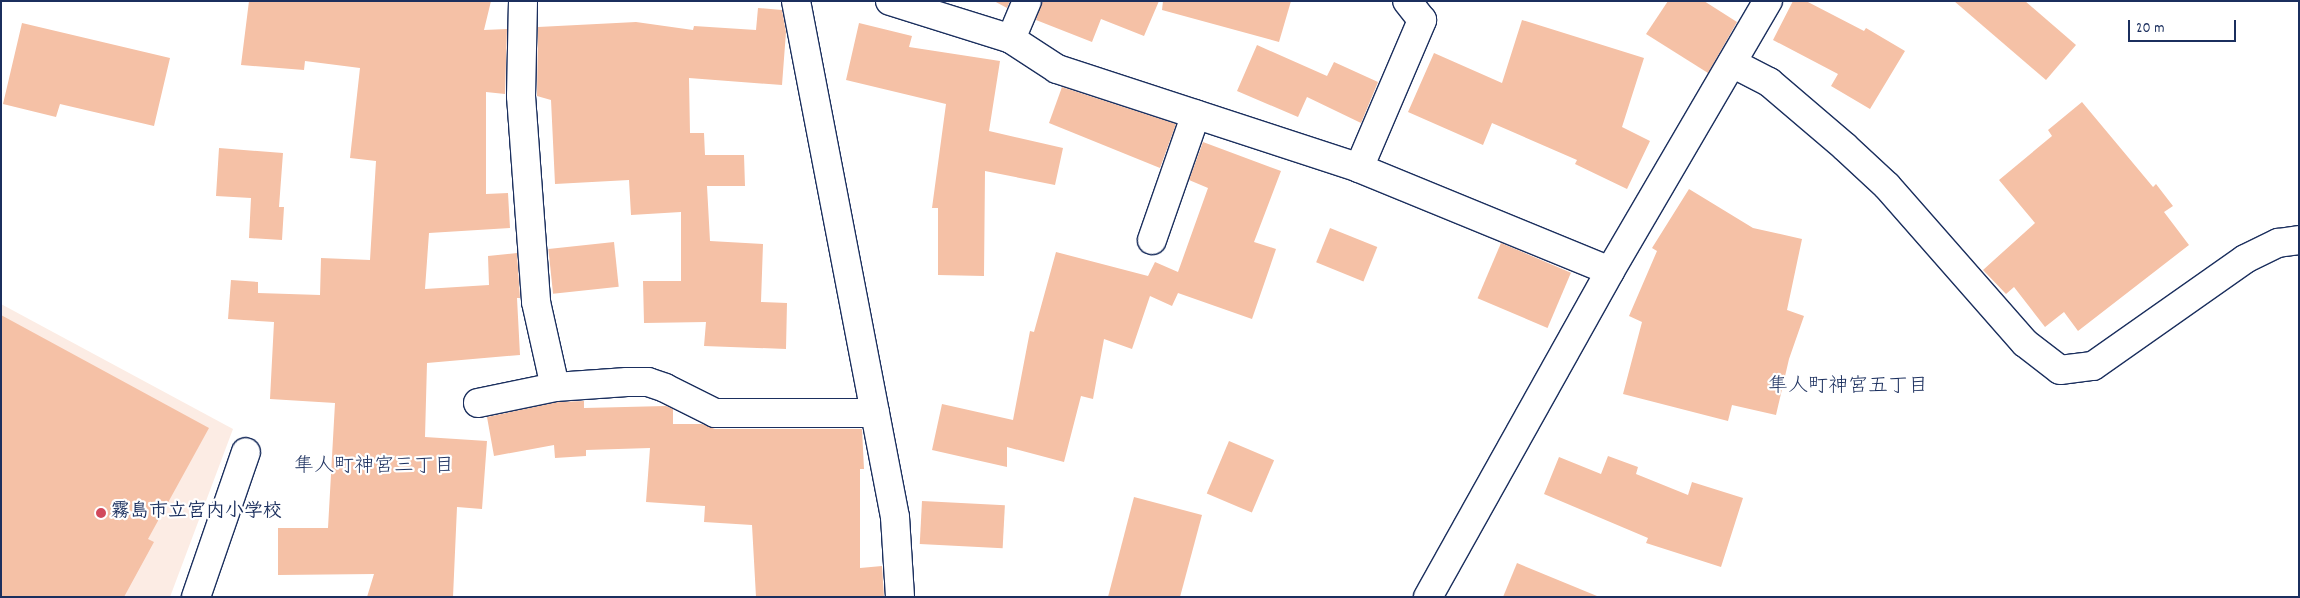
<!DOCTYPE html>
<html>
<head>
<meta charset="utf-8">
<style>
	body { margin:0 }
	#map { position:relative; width:2300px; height:598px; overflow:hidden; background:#fff; font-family:Dekko,"Klee One",sans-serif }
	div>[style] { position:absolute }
	.built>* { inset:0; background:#fcece4 }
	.building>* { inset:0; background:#f5c1a6; transform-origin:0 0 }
	.roads { filter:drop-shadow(1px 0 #1b2f5e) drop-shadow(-1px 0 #1b2f5e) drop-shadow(0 1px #1b2f5e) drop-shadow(0 -1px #1b2f5e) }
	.minor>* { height:28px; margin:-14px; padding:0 14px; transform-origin:14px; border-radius:14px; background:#fff }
	.tertiary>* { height:28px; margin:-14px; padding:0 14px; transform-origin:14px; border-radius:14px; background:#fff }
	.dots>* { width:14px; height:14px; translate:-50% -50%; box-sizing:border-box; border:2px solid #fff; border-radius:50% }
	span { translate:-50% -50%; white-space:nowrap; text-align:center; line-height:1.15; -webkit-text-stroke:4.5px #fff; paint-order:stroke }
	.poi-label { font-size:19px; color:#1b2f5e; font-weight:700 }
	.left { translate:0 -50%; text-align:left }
	.neighbourhood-label { font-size:20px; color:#1b2f5e }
	.frame { position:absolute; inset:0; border:2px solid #1b2f5e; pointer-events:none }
	.scale { position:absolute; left:2128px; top:20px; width:108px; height:22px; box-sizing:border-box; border:2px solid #1b2f5e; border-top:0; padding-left:6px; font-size:15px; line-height:18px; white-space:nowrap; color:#1b2f5e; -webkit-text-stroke:4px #fff; paint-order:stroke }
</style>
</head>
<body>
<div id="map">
	<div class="built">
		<div style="clip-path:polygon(1px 304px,233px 429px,170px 597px,1px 597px)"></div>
	</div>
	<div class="building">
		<div style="clip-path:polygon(249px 1px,491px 1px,484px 30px,507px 29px,505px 94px,486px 92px,486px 194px,508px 193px,510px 228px,429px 233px,425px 289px,489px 285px,488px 256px,517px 253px,520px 298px,517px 298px,520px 355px,427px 363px,425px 437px,487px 441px,482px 509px,457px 507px,453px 597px,367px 597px,374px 574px,278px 575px,278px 528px,328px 528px,335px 403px,270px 399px,274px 322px,228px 319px,231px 280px,258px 282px,258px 293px,320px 295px,321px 258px,370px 260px,376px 161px,350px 158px,360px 68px,305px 61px,304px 70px,241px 65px)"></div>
		<div style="clip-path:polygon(994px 1px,1010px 1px,1007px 8px)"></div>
		<div style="clip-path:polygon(1042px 1px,1159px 1px,1144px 36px,1101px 19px,1092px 42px,1036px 20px)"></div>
		<div style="clip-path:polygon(1163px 1px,1291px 1px,1279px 42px,1162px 10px)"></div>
		<div style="clip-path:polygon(1668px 1px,1704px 1px,1737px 22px,1708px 73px,1646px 34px)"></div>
		<div style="clip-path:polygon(1793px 1px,1806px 1px,1864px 31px,1866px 28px,1905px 51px,1870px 109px,1831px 86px,1838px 74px,1773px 40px)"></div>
		<div style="clip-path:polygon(1954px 1px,2025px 1px,2076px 45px,2046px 80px)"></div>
		<div style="clip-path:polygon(758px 8px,782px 10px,786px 32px,782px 85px,689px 78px,690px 133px,704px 133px,705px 155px,744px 155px,745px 186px,707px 186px,710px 241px,763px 244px,761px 302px,787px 303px,786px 349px,704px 346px,706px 322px,644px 323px,643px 281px,681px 281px,681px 212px,631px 215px,629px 180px,555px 184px,551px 100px,537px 96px,538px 27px,636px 22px,693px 30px,694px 26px,756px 30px)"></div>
		<div style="clip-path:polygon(1522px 20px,1644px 58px,1622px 127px,1650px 141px,1627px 189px,1575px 164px,1577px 160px,1492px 123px,1483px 145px,1408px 112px,1434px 53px,1502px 83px)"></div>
		<div style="clip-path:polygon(22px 23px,170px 58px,154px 126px,60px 104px,56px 117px,3px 104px)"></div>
		<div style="clip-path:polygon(859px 23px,912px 36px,909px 47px,1000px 61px,989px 131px,1063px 148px,1055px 185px,985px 171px,984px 276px,938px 275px,938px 208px,932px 208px,946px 104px,846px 80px)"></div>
		<div style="clip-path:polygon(1257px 45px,1327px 76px,1334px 62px,1378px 82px,1361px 123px,1307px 97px,1298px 117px,1237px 91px)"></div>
		<div style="clip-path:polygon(1062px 87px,1176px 124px,1160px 168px,1049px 123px)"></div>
		<div style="clip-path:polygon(2082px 102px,2153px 187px,2156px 184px,2173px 206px,2164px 212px,2189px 245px,2078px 331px,2064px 312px,2045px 327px,2014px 287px,2006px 294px,1983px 270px,2035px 223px,1999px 180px,2052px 136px,2048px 130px)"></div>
		<div style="clip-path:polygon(1203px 142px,1281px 171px,1254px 242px,1276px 249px,1252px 319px,1178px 293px,1172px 306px,1150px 296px,1132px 349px,1104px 339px,1093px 399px,1081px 396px,1064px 462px,1007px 447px,1007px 467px,932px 450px,942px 404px,1013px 420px,1030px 331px,1034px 332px,1056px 252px,1148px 276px,1155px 262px,1178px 272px,1208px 188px,1189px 180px)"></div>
		<div style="clip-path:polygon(219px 148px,283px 153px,279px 207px,284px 207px,282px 240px,249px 238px,251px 198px,216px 196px)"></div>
		<div style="clip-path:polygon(1689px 189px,1753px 228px,1802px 239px,1787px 310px,1804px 316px,1789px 359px,1776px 415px,1732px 405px,1728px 421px,1623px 394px,1642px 322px,1629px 316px,1657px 251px,1652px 248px)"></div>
		<div style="left:1330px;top:228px;width:51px;height:37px;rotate:22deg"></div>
		<div style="left:614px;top:242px;width:45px;height:66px;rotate:84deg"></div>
		<div style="left:1501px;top:243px;width:76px;height:60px;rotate:23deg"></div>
		<div style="clip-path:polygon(1px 315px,209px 428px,148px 539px,154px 542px,124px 597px,1px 597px)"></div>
		<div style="clip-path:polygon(584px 401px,584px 408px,666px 406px,673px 409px,673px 424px,702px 424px,715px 429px,862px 429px,864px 469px,860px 469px,860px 568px,882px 566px,884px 597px,756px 597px,752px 525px,704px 522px,705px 506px,646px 502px,650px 448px,586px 450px,586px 456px,555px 458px,554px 445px,494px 456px,487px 417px,558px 402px)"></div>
		<div style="left:1229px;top:441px;width:49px;height:57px;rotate:23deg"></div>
		<div style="clip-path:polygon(1608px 456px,1638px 467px,1636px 474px,1688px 495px,1692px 482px,1743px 498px,1721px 567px,1646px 543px,1648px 538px,1544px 494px,1559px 457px,1601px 474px)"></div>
		<div style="clip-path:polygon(1134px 497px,1202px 515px,1180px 597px,1108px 597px)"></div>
		<div style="left:922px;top:501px;width:83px;height:43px;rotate:3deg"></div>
		<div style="clip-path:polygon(1517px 563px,1597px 596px,1597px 597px,1503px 597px)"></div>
	</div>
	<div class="roads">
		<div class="minor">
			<div style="left:523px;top:1px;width:95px;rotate:91.2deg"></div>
			<div style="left:521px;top:96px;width:207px;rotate:85.8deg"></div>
			<div style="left:536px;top:302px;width:87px;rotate:77.4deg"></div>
			<div style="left:796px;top:1px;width:525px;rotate:79.14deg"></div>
			<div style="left:895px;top:517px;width:80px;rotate:86.4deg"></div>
			<div style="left:890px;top:1px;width:127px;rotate:17.4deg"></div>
			<div style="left:1011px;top:39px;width:55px;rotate:33.1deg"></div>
			<div style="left:1057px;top:69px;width:318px;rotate:18.1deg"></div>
			<div style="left:1359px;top:168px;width:271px;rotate:22.3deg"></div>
			<div style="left:1011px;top:39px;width:41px;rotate:-67.2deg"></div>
			<div style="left:1732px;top:63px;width:42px;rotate:27.2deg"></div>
			<div style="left:1769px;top:82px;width:100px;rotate:40.5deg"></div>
			<div style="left:1845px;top:147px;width:57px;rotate:42.9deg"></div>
			<div style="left:1887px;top:186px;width:209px;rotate:48.7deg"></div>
			<div style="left:2025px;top:343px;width:44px;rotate:37.6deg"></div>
			<div style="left:2060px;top:370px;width:33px;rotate:-7deg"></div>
			<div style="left:2093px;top:366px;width:186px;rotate:-35.1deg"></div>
			<div style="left:2245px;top:259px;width:37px;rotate:-26deg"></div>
			<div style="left:2278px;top:243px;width:21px;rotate:-8deg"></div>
			<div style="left:1359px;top:168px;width:161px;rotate:-66.9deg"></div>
			<div style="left:1422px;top:20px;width:24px;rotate:-128deg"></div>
			<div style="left:1152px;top:240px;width:133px;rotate:-70.8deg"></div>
			<div style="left:478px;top:403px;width:79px;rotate:-11.7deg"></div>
			<div style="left:555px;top:387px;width:72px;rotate:-4deg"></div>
			<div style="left:627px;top:382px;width:21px"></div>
			<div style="left:648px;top:382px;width:18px;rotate:19deg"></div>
			<div style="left:665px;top:388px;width:56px;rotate:26.6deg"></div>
			<div style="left:715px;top:413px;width:160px"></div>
			<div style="left:196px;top:597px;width:153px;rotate:-71deg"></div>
		</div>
		<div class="tertiary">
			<div style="left:1428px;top:597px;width:373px;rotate:-60.8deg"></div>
			<div style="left:1610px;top:271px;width:313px;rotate:-59.7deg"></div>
		</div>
	</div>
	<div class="dots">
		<div style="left:101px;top:513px;background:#d1495b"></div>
	</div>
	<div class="poi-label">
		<span class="left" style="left:111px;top:513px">霧島市立宮内小学校</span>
	</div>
	<div class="neighbourhood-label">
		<span style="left:1848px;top:387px">隼人町神宮五丁目</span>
		<span style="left:374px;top:467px">隼人町神宮三丁目</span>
	</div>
	<div class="frame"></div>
	<div class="scale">20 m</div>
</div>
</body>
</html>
